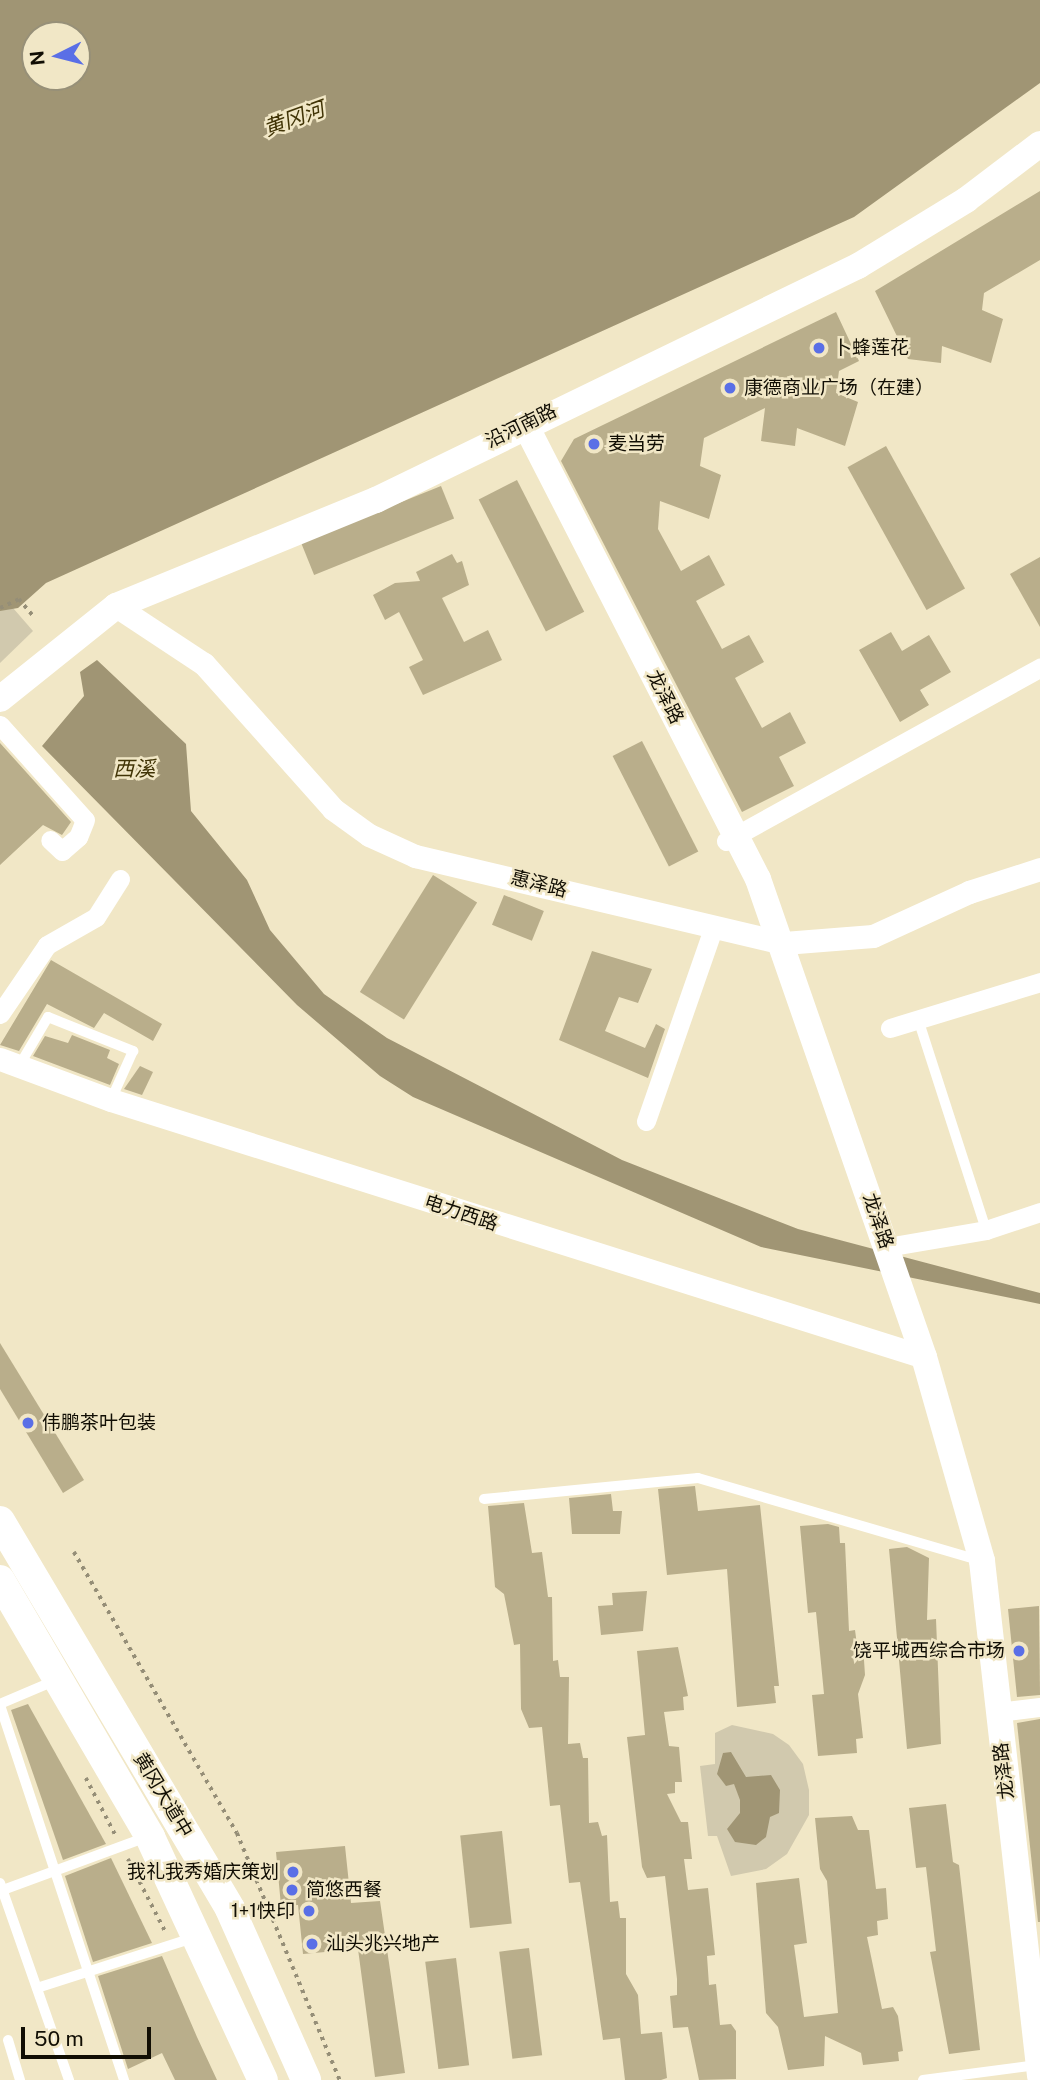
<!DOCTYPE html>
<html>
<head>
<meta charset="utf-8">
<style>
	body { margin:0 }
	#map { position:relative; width:1040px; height:2080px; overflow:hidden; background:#f1e7c6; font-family:"Public Sans","Noto Sans SC",sans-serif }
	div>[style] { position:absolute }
	.green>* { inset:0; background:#d1c9ae }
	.water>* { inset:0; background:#a09574 }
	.building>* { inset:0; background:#b9ae8b; transform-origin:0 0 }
	.path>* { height:3.5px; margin-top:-1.75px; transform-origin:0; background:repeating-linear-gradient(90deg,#958e77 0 3.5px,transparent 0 8.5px) }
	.service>* { height:10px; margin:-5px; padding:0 5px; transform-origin:5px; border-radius:5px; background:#fff }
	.minor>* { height:19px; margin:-9.5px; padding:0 9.5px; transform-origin:9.5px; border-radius:9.5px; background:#fff }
	.tertiary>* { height:23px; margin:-11.5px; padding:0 11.5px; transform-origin:11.5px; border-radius:11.5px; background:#fff }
	.secondary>* { height:26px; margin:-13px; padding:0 13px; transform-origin:13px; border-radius:13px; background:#fff }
	.primary>* { height:30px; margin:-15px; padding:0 15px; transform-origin:15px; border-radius:15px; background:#fff }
	.dots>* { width:19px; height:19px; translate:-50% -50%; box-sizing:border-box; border:4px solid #f1e7c6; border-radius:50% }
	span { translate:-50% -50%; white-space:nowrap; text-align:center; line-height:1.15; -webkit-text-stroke:5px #f1e7c6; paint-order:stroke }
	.poi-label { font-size:19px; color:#110e04 }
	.left { translate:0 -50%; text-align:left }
	.right { translate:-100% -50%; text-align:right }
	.street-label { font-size:19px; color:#110e04 }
	.water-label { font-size:21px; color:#413406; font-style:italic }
	.north { position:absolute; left:21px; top:21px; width:70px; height:70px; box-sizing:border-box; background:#f1e7c6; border:2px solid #979078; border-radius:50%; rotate:264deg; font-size:19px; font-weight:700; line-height:28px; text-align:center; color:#110e04 }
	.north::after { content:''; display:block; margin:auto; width:24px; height:32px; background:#5a6fe6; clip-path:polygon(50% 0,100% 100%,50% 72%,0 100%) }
	.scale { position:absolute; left:21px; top:2027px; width:130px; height:32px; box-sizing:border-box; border:4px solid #110e04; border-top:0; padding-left:9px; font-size:21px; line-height:24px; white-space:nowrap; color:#110e04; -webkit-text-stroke:5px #f1e7c6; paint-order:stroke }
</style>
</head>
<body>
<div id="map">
	<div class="green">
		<div style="clip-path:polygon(0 593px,33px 631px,0 663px)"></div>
		<div style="clip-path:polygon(732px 1725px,773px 1734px,789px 1745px,803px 1764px,809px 1790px,809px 1815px,787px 1854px,766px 1869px,731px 1876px,717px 1836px,708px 1836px,700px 1766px,715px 1764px,715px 1733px)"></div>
	</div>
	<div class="water">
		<div style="clip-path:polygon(evenodd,0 0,1040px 0,1040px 83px,854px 217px,46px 583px,18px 608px,0 611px,0 0,77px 35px,77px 77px,35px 77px,35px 35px,77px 35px)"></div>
		<div style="clip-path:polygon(97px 660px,186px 744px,191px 811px,247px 880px,270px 930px,324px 994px,387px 1038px,622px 1160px,798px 1229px,1040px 1293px,1040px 1304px,761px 1247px,413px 1097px,380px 1076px,297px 1005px,42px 746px,84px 696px,80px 672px)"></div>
		<div style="clip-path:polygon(731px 1752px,746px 1777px,771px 1775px,780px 1790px,779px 1813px,770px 1817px,766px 1837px,756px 1845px,735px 1842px,727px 1829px,740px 1813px,740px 1800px,734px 1784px,726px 1786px,717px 1774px,723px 1753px)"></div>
	</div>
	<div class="building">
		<div style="clip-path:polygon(1040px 191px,1040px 260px,984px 293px,982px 310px,1003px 319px,991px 363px,942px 346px,941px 363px,908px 359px,875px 291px)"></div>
		<div style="clip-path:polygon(836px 312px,859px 361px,839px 371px,836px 393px,858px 402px,845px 446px,797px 428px,795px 446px,761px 441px,765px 408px,704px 438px,700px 466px,721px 475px,709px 519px,660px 501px,658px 529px,681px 571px,709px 555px,725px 585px,696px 601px,722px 649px,749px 635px,764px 662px,735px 678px,762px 728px,790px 712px,806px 743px,779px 757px,794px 786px,742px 812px,561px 461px,574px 439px)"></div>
		<div style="left:886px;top:446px;width:163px;height:44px;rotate:61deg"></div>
		<div style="left:517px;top:480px;width:148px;height:43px;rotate:63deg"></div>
		<div style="left:441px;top:486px;width:35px;height:151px;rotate:68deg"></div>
		<div style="clip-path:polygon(452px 554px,457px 563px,462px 561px,469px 585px,442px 598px,464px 642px,488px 630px,502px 660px,423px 695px,409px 667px,423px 660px,399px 612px,385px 620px,373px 595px,395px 583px,420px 581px,416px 572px)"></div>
		<div style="clip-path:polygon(1040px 557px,1040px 627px,1010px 574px)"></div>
		<div style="clip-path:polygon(891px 632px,902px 651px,929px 635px,951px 672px,920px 690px,929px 705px,900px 722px,859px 650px)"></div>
		<div style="left:642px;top:741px;width:124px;height:33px;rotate:63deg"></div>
		<div style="clip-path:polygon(0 743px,71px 822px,62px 835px,43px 825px,0 865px)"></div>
		<div style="left:433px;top:875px;width:52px;height:138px;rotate:32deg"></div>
		<div style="left:504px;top:895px;width:43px;height:32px;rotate:22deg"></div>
		<div style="clip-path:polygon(592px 951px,652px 969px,638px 1003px,619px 997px,605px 1031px,645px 1048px,656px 1024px,665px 1029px,648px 1078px,559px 1040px)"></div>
		<div style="clip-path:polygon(51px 960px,162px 1024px,153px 1041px,104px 1013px,94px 1028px,47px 1004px,19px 1051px,0 1045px)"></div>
		<div style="clip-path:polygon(72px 1035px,110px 1050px,107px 1058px,119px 1064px,110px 1085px,33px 1056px,45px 1036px,68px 1043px)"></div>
		<div style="clip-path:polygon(140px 1066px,153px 1072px,142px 1095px,124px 1089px)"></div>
		<div style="clip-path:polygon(0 1343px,84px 1480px,63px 1493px,0 1389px)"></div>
		<div style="clip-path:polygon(695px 1486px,698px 1511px,760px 1505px,779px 1686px,774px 1686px,776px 1703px,737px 1707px,727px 1569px,667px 1575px,658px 1489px)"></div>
		<div style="clip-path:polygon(611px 1494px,613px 1511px,622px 1511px,620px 1534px,572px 1534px,569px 1498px)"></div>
		<div style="clip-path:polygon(524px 1503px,532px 1553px,542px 1552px,548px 1597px,552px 1597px,553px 1661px,558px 1660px,560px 1677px,569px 1677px,568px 1744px,580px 1743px,583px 1758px,588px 1758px,589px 1823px,598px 1822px,602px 1836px,607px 1835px,610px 1902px,618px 1901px,620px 1918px,626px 1918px,626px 1974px,638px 1995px,641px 2034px,662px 2032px,667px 2078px,661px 2080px,625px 2080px,620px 2038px,603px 2040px,580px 1882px,569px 1883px,560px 1805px,550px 1806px,542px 1727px,529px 1728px,521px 1709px,520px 1644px,514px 1645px,504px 1594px,495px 1587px,488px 1506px)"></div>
		<div style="clip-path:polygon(828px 1524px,839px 1527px,840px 1543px,845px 1543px,849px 1631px,855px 1630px,857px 1645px,863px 1645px,865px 1675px,858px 1694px,863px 1738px,856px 1739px,857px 1753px,818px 1756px,812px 1695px,824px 1694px,816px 1612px,808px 1613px,800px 1526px)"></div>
		<div style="clip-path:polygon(907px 1547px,929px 1558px,927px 1620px,936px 1619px,941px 1744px,907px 1749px,889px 1549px)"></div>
		<div style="clip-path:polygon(647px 1591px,643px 1631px,601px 1635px,598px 1606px,613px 1605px,612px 1593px)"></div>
		<div style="clip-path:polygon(1039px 1606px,1040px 1695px,1017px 1697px,1008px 1609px)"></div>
		<div style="clip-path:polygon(678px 1647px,688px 1696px,683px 1697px,684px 1710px,664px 1712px,669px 1746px,679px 1747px,682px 1782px,675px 1782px,675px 1793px,667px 1794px,681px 1822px,688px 1822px,692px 1859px,684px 1859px,688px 1890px,708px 1888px,715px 1955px,707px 1956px,709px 1985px,716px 1984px,720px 2025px,731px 2024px,736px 2031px,736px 2079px,699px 2080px,688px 2027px,673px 2028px,670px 1996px,677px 1995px,677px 1979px,665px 1876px,647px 1878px,642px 1867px,627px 1737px,645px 1735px,637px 1651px)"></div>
		<div style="clip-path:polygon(28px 1704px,106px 1844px,63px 1860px,11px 1710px)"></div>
		<div style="clip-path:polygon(1040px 1719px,1040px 1922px,1038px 1922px,1017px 1723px)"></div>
		<div style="clip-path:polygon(946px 1804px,953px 1862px,959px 1865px,980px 2050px,949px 2054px,930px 1952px,936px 1951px,926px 1867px,916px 1868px,909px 1808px)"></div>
		<div style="clip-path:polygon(852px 1816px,858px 1830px,869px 1830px,876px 1889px,886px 1888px,888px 1919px,877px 1921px,878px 1935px,867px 1937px,882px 2009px,893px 2007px,898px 2016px,903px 2051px,898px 2052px,899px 2061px,863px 2065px,861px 2053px,825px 2036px,824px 2066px,788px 2070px,778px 2027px,766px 2013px,756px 1883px,799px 1878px,807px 1943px,794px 1945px,804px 2017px,838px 2013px,827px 1881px,820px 1869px,815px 1818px)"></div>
		<div style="left:502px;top:1831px;width:93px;height:42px;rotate:84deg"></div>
		<div style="clip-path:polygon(345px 1846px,351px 1903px,380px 1901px,405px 2073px,375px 2077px,358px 1949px,303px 1954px,298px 1905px,281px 1906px,276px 1852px)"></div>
		<div style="clip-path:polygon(111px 1858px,152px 1943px,93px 1962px,65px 1876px)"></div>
		<div style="left:529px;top:1948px;width:108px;height:30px;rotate:83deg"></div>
		<div style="clip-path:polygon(162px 1956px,197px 2037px,217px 2080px,175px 2080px,162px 2053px,128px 2069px,98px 1976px)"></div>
		<div style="left:456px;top:1958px;width:108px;height:31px;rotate:83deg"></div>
	</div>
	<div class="path">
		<div style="left:0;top:608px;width:21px;rotate:-25deg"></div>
		<div style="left:19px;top:599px;width:23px;rotate:50deg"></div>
		<div style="left:74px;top:1552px;width:325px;rotate:59.9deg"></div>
		<div style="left:237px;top:1833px;width:268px;rotate:67.4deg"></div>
		<div style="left:86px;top:1778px;width:65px;rotate:62.7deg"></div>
		<div style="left:128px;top:1859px;width:83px;rotate:62.8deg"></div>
	</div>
	<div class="service">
		<div style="left:918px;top:1019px;width:222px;rotate:72.1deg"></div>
		<div style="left:19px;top:1066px;width:57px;rotate:-59.4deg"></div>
		<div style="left:48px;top:1017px;width:92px;rotate:21.8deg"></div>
		<div style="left:133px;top:1051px;width:54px;rotate:114.2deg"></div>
		<div style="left:484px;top:1499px;width:215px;rotate:-5.6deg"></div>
		<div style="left:698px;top:1478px;width:292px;rotate:16.3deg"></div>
		<div style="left:0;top:1704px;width:59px;rotate:-23.1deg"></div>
		<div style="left:0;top:1705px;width:395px;rotate:71.7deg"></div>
		<div style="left:0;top:1883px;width:209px;rotate:70.7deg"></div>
		<div style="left:0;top:1891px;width:157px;rotate:-20.2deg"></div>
		<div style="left:37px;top:1988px;width:164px;rotate:-17.8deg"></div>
		<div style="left:8px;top:2040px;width:42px;rotate:73.3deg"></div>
		<div style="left:923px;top:2080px;width:115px;rotate:-7.5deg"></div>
	</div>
	<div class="minor">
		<div style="left:0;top:725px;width:127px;rotate:48.2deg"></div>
		<div style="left:85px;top:820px;width:18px;rotate:112deg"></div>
		<div style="left:78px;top:837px;width:21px;rotate:139deg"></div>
		<div style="left:62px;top:851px;width:16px;rotate:-137deg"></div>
		<div style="left:726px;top:841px;width:359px;rotate:-28.9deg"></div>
		<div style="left:0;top:1014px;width:83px;rotate:-55.7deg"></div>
		<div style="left:47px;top:945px;width:56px;rotate:-29.7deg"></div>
		<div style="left:96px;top:917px;width:45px;rotate:-57.7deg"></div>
		<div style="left:890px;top:1028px;width:157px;rotate:-17deg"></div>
		<div style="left:646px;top:1121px;width:207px;rotate:-70.8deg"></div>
		<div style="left:887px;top:1247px;width:100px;rotate:-9.7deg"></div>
		<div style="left:986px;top:1230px;width:57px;rotate:-18.4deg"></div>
		<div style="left:998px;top:1712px;width:42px;rotate:-6.8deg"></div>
	</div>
	<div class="tertiary">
		<div style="left:116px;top:606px;width:105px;rotate:33.4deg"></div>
		<div style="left:204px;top:664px;width:194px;rotate:48.3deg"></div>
		<div style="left:333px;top:809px;width:44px;rotate:35.8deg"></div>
		<div style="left:369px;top:835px;width:51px;rotate:24.5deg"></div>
		<div style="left:415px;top:856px;width:379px;rotate:13.3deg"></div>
		<div style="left:784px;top:943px;width:89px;rotate:-4.5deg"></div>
		<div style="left:873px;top:936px;width:106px;rotate:-24.6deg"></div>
		<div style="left:969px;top:892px;width:75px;rotate:-17.9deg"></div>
		<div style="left:0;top:1059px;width:118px;rotate:20.3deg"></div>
		<div style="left:111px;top:1100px;width:853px;rotate:17.54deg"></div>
	</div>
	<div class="secondary">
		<div style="left:525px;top:424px;width:511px;rotate:62.88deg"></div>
		<div style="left:758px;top:879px;width:506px;rotate:70.85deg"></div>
		<div style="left:924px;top:1357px;width:212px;rotate:74.1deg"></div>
		<div style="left:982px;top:1561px;width:518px;rotate:83.57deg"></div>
		<div style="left:0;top:699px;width:149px;rotate:-38.7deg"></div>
		<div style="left:116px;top:606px;width:281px;rotate:-22.2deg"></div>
		<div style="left:376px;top:500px;width:536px;rotate:-25.9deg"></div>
		<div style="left:858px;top:266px;width:127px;rotate:-31.4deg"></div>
		<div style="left:966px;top:200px;width:93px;rotate:-37.1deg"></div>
	</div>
	<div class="primary">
		<div style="left:0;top:1521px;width:451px;rotate:59.3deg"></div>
		<div style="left:230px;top:1909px;width:187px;rotate:66deg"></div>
		<div style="left:0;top:1580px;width:298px;rotate:59.7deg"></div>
		<div style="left:150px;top:1837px;width:268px;rotate:65.1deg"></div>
	</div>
	<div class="dots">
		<div style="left:819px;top:348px;background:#5a6fe6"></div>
		<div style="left:730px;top:388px;background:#5a6fe6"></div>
		<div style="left:594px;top:444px;background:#5a6fe6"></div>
		<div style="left:28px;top:1423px;background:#5a6fe6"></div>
		<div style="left:1019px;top:1651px;background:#5a6fe6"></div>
		<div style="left:293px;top:1872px;background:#5a6fe6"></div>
		<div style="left:292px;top:1890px;background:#5a6fe6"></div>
		<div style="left:309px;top:1911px;background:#5a6fe6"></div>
		<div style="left:312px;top:1944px;background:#5a6fe6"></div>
	</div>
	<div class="poi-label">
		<span class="left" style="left:833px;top:348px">卜蜂莲花</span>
		<span class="left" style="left:744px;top:388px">康德商业广场（在建）</span>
		<span class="left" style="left:608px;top:444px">麦当劳</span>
		<span class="left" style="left:42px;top:1423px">伟鹏茶叶包装</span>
		<span class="right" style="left:1005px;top:1651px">饶平城西综合市场</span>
		<span class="right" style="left:279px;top:1872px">我礼我秀婚庆策划</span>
		<span class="left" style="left:306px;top:1890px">简悠西餐</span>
		<span class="right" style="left:295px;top:1911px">1+1快印</span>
		<span class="left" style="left:326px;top:1944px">汕头兆兴地产</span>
	</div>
	<div class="street-label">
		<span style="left:521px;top:426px;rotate:-26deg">沿河南路</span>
		<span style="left:665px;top:697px;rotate:63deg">龙泽路</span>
		<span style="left:539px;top:884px;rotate:14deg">惠泽路</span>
		<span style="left:461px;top:1213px;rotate:18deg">电力西路</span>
		<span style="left:878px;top:1221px;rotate:71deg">龙泽路</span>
		<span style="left:1004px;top:1771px;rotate:-97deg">龙泽路</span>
		<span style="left:163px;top:1795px;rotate:59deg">黄冈大道中</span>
	</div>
	<div class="water-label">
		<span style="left:294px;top:119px;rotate:-20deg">黄冈河</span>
		<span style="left:134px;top:769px">西溪</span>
	</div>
	<div class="north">N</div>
	<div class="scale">50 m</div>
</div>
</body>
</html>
